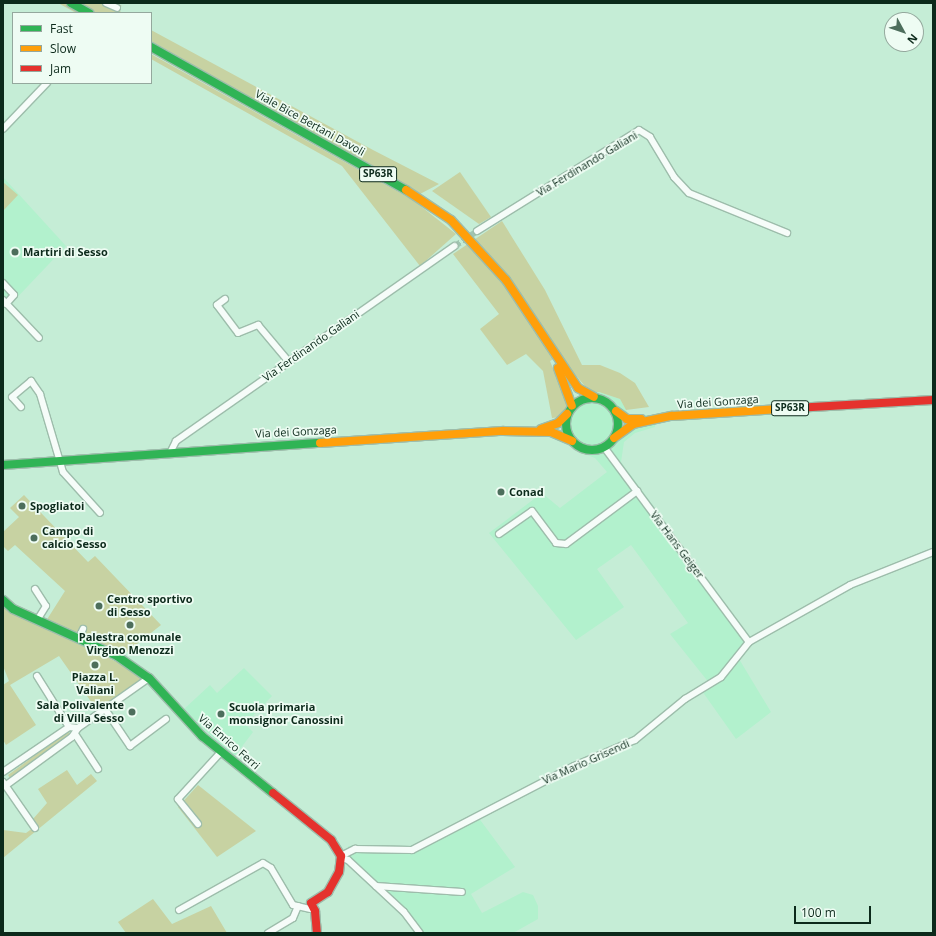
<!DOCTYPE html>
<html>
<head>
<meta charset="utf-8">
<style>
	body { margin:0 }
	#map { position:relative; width:936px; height:936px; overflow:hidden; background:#c5edd6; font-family:"Open Sans",sans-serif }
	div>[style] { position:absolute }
	.built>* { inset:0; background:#b2f1cd }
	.green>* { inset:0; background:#c7d2a2 }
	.street-tunnel>* { height:6px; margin-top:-3px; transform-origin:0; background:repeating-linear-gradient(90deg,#a0c6b1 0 6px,transparent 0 9px) }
	.roads { filter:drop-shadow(1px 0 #9dbdab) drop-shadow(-1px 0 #9dbdab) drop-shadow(0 1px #9dbdab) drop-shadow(0 -1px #9dbdab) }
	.street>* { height:6px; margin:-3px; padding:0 3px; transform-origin:3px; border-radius:3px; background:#f6fcf9 }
	.fast>* { height:8px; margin:-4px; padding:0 4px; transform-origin:4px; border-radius:4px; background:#30b455 }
	.fast>.ring { margin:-4px; padding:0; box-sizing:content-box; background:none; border:8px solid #30b455; border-radius:50% }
	.slow>* { height:8px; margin:-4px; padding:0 4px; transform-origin:4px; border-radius:4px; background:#ff9f0a }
	.jam>* { height:8px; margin:-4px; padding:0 4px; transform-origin:4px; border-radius:4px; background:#e5322d }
	.dots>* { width:11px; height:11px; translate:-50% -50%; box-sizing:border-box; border:2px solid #eefcf3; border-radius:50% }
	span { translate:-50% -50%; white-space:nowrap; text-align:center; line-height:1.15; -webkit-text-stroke:3.5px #eefcf3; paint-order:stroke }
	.shield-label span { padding:1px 3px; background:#eefcf3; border:1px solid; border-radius:3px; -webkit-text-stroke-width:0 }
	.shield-label { font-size:10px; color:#0c2a1b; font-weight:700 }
	.street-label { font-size:11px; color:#0c2a1b }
	.poi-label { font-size:11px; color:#0c2a1b; font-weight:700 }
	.left { translate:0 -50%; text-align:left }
	.right { translate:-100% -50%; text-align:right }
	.frame { position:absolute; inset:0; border:4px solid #0c2a1b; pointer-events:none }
	.legend { position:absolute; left:12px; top:12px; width:140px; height:72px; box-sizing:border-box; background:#eefcf3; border:1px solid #94a89d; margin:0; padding:5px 7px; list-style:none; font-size:12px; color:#0c2a1b }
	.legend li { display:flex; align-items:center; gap:8px; height:20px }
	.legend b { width:20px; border:1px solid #94a89d }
	.north { position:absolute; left:884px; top:12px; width:40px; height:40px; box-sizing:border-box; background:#eefcf3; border:1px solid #94a89d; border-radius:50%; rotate:130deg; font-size:11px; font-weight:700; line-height:16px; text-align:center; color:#0c2a1b }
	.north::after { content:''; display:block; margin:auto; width:14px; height:18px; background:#4d6e5c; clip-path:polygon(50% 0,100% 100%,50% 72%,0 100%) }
	.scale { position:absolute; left:794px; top:906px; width:77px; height:18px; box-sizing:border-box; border:2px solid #0c2a1b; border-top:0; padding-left:5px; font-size:12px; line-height:14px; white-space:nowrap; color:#0c2a1b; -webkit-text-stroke:3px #eefcf3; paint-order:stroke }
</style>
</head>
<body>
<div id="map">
	<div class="built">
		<div style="clip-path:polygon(3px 177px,66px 246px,9px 306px,3px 300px)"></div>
		<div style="clip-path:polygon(599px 392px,620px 399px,629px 415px,655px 415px,655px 427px,635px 433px,624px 442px,621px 462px,752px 640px,739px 659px,771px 712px,736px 739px,702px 691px,710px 684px,670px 634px,688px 623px,631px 545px,597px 569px,624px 607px,576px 640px,489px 533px,542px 493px,560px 508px,607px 472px,595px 458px,574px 450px,565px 439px,560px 417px,579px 396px)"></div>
		<div style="clip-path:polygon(244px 668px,272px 696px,245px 724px,253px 732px,234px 757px,183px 710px,210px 685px,217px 693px)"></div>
		<div style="clip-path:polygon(478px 817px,515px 867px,471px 894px,482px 913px,523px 892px,533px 895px,538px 906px,538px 919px,513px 933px,425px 933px,398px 902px,348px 857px,348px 846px,406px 851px)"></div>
	</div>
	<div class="green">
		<div style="clip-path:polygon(58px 3px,117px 3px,122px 6px,117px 8px,122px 13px,76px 13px)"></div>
		<div style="clip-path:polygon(151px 30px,373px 150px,439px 184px,420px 194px,151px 41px)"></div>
		<div style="clip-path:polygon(151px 54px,413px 200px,456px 234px,420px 266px,342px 166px,151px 59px)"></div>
		<div style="clip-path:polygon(460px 172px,491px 217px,479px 224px,432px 191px)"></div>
		<div style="clip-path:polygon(3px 182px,18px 195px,3px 211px)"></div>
		<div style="clip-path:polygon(502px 221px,545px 290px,582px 365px,600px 365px,620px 373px,635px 383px,649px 407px,626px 410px,620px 399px,599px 392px,591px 393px,559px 356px,550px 361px,569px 408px,560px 417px,552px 418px,543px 371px,526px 354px,507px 365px,480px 329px,499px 314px,453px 254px)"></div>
		<div style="clip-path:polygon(24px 495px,88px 562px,95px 556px,161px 625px,122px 656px,46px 621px,65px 591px,15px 545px,8px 551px,3px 546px,3px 532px,19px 517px,10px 508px)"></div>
		<div style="clip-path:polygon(3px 604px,12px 613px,117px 662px,145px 681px,99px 713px,59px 656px,10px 685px,36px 725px,6px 745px,3px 740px,3px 685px,9px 681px,3px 666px)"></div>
		<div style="clip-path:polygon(67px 732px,71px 733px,10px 778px,8px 775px)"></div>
		<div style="clip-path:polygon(67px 770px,77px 785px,91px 774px,97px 781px,3px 858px,3px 830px,26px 833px,37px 825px,33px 819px,47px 803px,38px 789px)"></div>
		<div style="clip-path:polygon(198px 785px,256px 831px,217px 857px,178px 807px)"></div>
		<div style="clip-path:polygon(153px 899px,172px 924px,211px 906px,227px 933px,126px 933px,118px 922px)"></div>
	</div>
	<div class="street-tunnel">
		<div style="left:455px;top:246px;width:27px;rotate:-34deg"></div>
	</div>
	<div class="roads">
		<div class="street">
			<div style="left:106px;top:3px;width:12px;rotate:24deg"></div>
			<div style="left:3px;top:129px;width:64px;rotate:-46.3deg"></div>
			<div style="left:477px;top:231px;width:191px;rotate:-31.9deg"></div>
			<div style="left:639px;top:130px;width:13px;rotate:32deg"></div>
			<div style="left:650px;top:137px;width:47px;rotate:59deg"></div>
			<div style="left:674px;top:177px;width:22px;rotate:47deg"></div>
			<div style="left:689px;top:193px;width:106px;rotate:22.2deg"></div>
			<div style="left:3px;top:283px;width:16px;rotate:47deg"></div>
			<div style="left:14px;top:295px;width:12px;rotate:132deg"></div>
			<div style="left:225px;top:299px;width:10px;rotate:143deg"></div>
			<div style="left:217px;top:305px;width:35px;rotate:53deg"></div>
			<div style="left:238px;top:333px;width:22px;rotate:-22deg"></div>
			<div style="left:258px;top:325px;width:48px;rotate:50deg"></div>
			<div style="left:3px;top:300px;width:52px;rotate:46.5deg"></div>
			<div style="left:21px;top:407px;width:13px;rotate:-132deg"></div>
			<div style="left:12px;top:397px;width:25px;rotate:-40deg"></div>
			<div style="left:31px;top:381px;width:16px;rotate:55deg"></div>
			<div style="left:40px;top:394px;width:81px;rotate:73.6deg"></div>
			<div style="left:63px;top:472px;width:55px;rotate:47.9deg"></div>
			<div style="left:604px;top:447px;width:243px;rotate:53.4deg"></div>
			<div style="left:171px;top:451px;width:11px;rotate:-63deg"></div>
			<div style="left:176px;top:441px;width:340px;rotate:-35deg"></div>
			<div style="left:499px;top:534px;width:40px;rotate:-34.9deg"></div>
			<div style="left:532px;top:511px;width:40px;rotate:53deg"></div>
			<div style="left:556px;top:543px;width:10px;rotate:6deg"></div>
			<div style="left:566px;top:544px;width:89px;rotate:-36.7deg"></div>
			<div style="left:35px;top:589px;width:20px;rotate:57deg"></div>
			<div style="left:46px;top:606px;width:15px;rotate:122deg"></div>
			<div style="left:79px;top:638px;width:10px;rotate:-66deg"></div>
			<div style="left:37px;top:676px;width:60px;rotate:57.9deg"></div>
			<div style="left:105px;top:709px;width:45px;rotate:56deg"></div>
			<div style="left:130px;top:746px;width:45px;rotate:-36.9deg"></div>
			<div style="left:75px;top:734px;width:42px;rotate:56.7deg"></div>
			<div style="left:3px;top:772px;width:80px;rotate:-34.3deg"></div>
			<div style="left:69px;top:727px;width:9px;rotate:6deg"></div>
			<div style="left:78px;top:728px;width:87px;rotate:-35.2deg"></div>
			<div style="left:3px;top:782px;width:56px;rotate:55.2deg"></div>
			<div style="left:5px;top:786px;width:83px;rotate:-36.2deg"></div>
			<div style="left:72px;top:737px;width:11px;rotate:-56deg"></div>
			<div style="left:198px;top:824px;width:32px;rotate:-129deg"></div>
			<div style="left:178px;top:799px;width:64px;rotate:-47.5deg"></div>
			<div style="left:341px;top:856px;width:16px;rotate:-27deg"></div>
			<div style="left:355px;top:849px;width:57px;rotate:1deg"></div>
			<div style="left:412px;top:850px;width:182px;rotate:-27.4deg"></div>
			<div style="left:574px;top:766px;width:66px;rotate:-23.1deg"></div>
			<div style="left:635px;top:740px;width:65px;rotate:-39.4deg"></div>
			<div style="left:685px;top:699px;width:42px;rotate:-31.4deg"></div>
			<div style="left:721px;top:677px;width:45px;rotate:-51.3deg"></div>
			<div style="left:749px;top:642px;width:116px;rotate:-29.4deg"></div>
			<div style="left:850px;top:585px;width:89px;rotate:-21.7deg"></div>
			<div style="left:341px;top:858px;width:7px;rotate:16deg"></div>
			<div style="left:348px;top:860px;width:76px;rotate:42.9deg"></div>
			<div style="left:404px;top:912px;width:26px;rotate:53deg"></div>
			<div style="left:376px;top:886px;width:86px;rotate:4deg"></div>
			<div style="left:179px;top:910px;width:96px;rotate:-29.2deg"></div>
			<div style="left:263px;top:863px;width:9px;rotate:32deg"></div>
			<div style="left:271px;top:868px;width:43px;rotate:59.3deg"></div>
			<div style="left:293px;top:905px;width:18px;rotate:13deg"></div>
			<div style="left:268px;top:933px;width:29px;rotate:-31deg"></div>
			<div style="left:293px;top:918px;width:13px;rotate:-67deg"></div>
		</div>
		<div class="fast">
			<div style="left:71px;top:3px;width:21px;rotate:29deg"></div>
			<div style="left:151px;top:47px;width:292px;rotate:29.3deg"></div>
			<div class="ring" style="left:566px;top:398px;width:44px;height:44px"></div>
			<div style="left:3px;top:465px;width:318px;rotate:-4deg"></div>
			<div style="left:3px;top:600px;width:13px;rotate:42deg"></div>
			<div style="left:13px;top:609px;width:114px;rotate:24.3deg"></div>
			<div style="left:117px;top:656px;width:39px;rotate:35deg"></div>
			<div style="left:149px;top:678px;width:79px;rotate:47.6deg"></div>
			<div style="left:202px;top:736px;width:91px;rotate:38.8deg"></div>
		</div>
		<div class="slow">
			<div style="left:406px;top:190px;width:54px;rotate:33.7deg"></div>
			<div style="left:451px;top:220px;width:81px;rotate:47.5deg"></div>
			<div style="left:506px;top:280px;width:130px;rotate:56.3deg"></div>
			<div style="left:578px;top:388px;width:18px;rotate:29deg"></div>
			<div style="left:558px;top:368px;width:40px;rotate:69.8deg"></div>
			<div style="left:616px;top:411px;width:14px;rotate:36deg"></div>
			<div style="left:627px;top:419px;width:14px"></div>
			<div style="left:541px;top:429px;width:18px;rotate:-19deg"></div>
			<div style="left:558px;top:423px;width:13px;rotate:-45deg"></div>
			<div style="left:614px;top:438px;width:24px;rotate:-36deg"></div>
			<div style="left:633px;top:424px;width:40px;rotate:-12deg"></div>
			<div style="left:672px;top:416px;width:123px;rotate:-3.7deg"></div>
			<div style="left:320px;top:443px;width:183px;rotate:-3.8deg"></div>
			<div style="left:503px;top:431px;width:48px;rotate:1.2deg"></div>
			<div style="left:551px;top:432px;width:23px;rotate:23deg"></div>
		</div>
		<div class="jam">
			<div style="left:795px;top:408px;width:138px;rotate:-3.3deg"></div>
			<div style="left:273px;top:793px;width:75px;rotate:39deg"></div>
			<div style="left:331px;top:840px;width:19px;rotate:58deg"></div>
			<div style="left:341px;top:856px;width:16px;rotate:97deg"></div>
			<div style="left:339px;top:872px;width:23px;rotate:119deg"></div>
			<div style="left:328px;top:892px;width:20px;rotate:147deg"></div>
			<div style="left:311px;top:903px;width:9px;rotate:63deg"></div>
			<div style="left:315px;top:911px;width:22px;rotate:85deg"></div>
		</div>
	</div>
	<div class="dots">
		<div style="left:15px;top:252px;background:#4d6e5c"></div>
		<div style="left:501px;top:492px;background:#4d6e5c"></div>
		<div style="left:22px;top:506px;background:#4d6e5c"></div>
		<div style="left:34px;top:538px;background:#4d6e5c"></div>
		<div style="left:99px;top:606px;background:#4d6e5c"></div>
		<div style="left:130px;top:625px;background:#4d6e5c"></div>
		<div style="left:95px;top:665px;background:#4d6e5c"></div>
		<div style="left:132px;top:712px;background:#4d6e5c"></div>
		<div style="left:221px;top:714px;background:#4d6e5c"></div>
	</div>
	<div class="shield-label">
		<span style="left:378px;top:174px">SP63R</span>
		<span style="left:790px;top:408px">SP63R</span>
	</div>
	<div class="street-label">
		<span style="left:310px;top:123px;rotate:29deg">Viale Bice Bertani Davoli</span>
		<span style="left:587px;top:164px;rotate:-31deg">Via Ferdinando Galiani</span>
		<span style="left:311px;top:346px;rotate:-35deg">Via Ferdinando Galiani</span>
		<span style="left:718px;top:402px;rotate:-4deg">Via dei Gonzaga</span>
		<span style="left:296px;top:432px;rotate:-3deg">Via dei Gonzaga</span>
		<span style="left:677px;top:545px;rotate:53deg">Via Hans Geiger</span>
		<span style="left:229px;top:742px;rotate:41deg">Via Enrico Ferri</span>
		<span style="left:586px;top:762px;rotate:-24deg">Via Mario Grisendi</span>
	</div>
	<div class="poi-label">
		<span class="left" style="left:23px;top:252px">Martiri di Sesso</span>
		<span class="left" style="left:509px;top:492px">Conad</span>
		<span class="left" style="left:30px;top:506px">Spogliatoi</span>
		<span class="left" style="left:42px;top:538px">Campo di<br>calcio Sesso</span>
		<span class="left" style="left:107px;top:606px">Centro sportivo<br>di Sesso</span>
		<span style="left:130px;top:644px">Palestra comunale<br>Virgino Menozzi</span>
		<span style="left:95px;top:684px">Piazza L.<br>Valiani</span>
		<span class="right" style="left:124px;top:712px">Sala Polivalente<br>di Villa Sesso</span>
		<span class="left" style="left:229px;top:714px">Scuola primaria<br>monsignor Canossini</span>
	</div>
	<div class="frame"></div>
	<ul class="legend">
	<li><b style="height:5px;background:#30b455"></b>Fast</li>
	<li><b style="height:5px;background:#ff9f0a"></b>Slow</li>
	<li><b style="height:5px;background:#e5322d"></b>Jam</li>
	</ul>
	<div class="north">N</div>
	<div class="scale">100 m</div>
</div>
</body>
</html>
